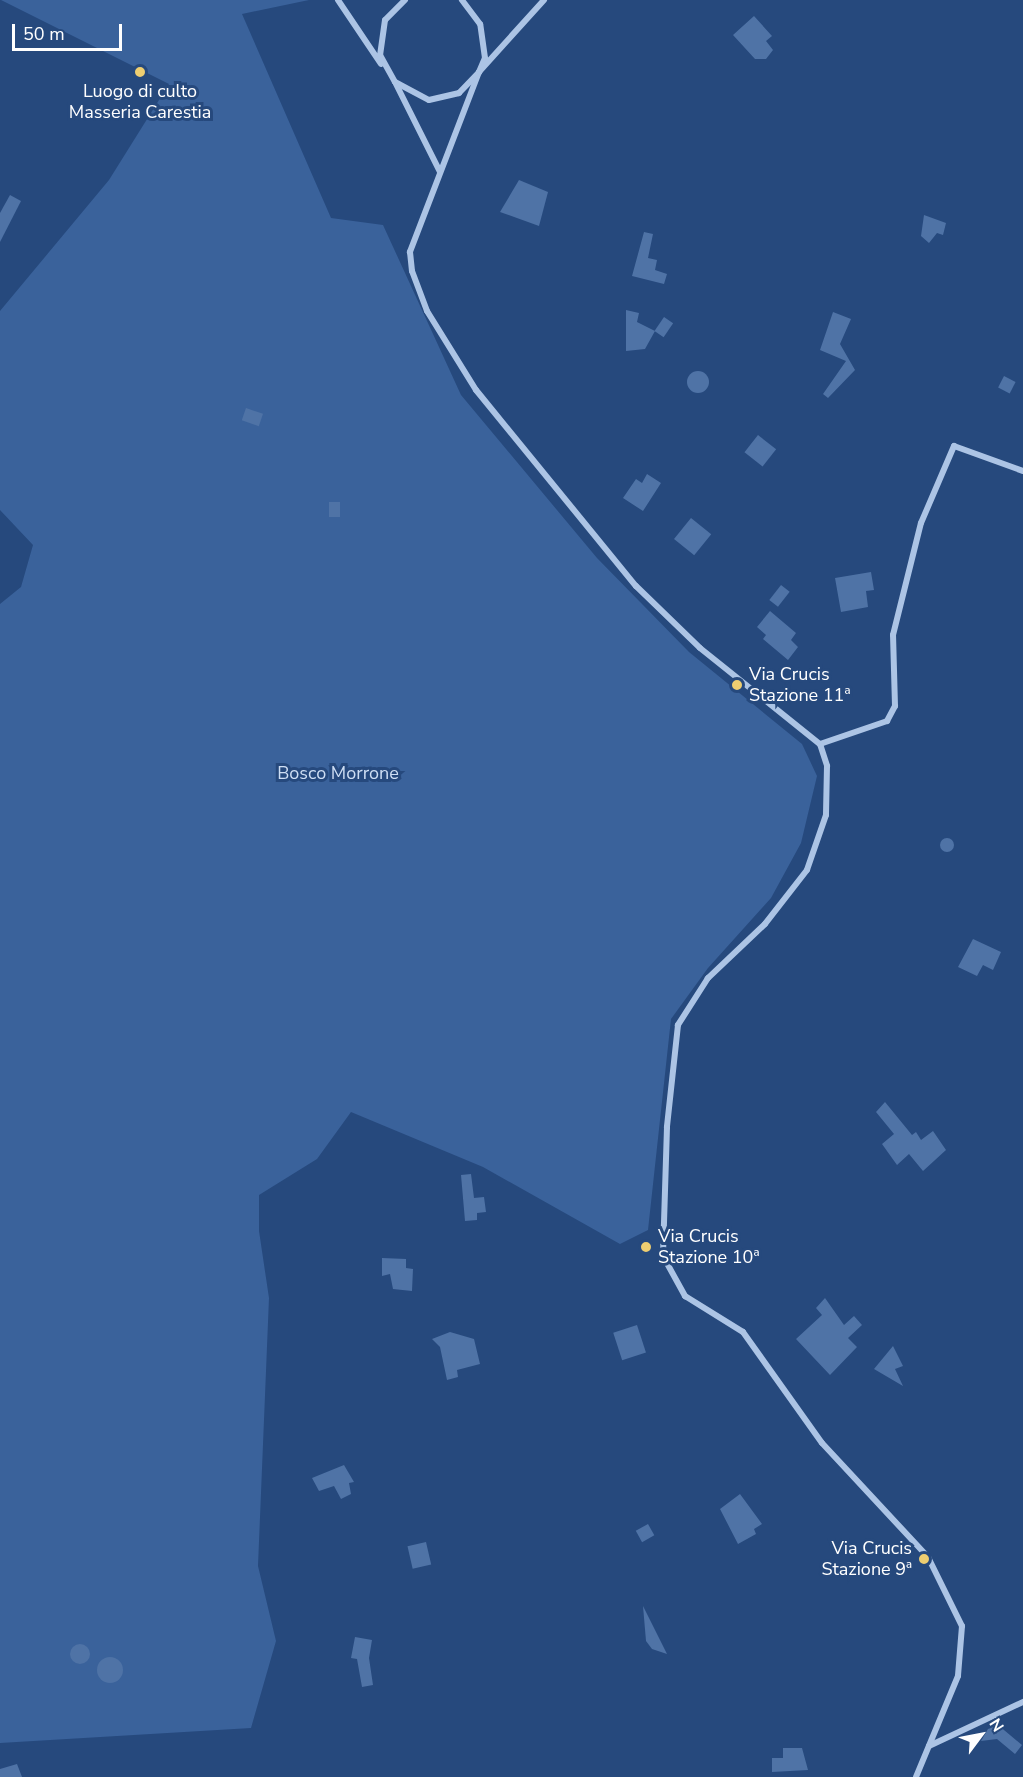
<!DOCTYPE html>
<html>
<head>
<meta charset="utf-8">
<style>
	body { margin:0 }
	#map { position:relative; width:1023px; height:1777px; overflow:hidden; background:#26497d; font-family:"Nunito Sans",sans-serif }
	div>[style] { position:absolute }
	.green>* { inset:0; background:#3a629b }
	.building>* { inset:0; background:#4f73a6; transform-origin:0 0 }
	.round { border-radius:50% }
	.minor>* { height:6px; margin:-3px; padding:0 3px; transform-origin:3px; border-radius:3px; background:#acc4e5 }
	.dots>* { width:16px; height:16px; translate:-50% -50%; box-sizing:border-box; border:3px solid #26497d; border-radius:50% }
	span { translate:-50% -50%; white-space:nowrap; text-align:center; line-height:1.15; -webkit-text-stroke:6px #26497d; paint-order:stroke }
	.poi-label { font-size:18px; color:#fff }
	.left { translate:0 -50%; text-align:left }
	.right { translate:-100% -50%; text-align:right }
	.park-label { font-size:18px; color:#cedef4 }
	.north { position:absolute; left:951px; top:1705px; width:60px; height:60px; -webkit-text-stroke:4px #26497d; paint-order:stroke; rotate:58deg; font-size:16px; font-weight:700; line-height:24px; text-align:center; color:#fff }
	.north::after { content:''; display:block; margin:auto; width:21px; height:27px; background:#fff; clip-path:polygon(50% 0,100% 100%,50% 72%,0 100%) }
	.scale { position:absolute; left:12px; top:24px; width:110px; height:27px; box-sizing:border-box; border:3px solid #fff; border-top:0; padding-left:8px; font-size:18px; line-height:21px; white-space:nowrap; color:#fff; -webkit-text-stroke:4px #26497d; paint-order:stroke }
</style>
</head>
<body>
<div id="map">
	<div class="green">
		<div style="clip-path:polygon(1px 0,309px 0,242px 14px,331px 218px,383px 225px,461px 395px,597px 558px,689px 652px,802px 744px,817px 776px,801px 843px,771px 898px,708px 968px,671px 1019px,648px 1230px,620px 1244px,483px 1167px,351px 1112px,317px 1159px,259px 1195px,259px 1231px,269px 1298px,258px 1566px,276px 1641px,251px 1728px,0 1743px,0 604px,21px 587px,33px 545px,0 510px,0 311px,109px 180px,169px 84px)"></div>
	</div>
	<div class="building">
		<div style="clip-path:polygon(754px 16px,772px 36px,766px 41px,773px 50px,766px 59px,755px 59px,733px 35px)"></div>
		<div style="clip-path:polygon(519px 180px,548px 192px,539px 226px,500px 212px)"></div>
		<div style="clip-path:polygon(10px 195px,21px 201px,0 242px,0 213px)"></div>
		<div style="clip-path:polygon(924px 215px,946px 223px,943px 235px,937px 233px,929px 243px,921px 236px)"></div>
		<div style="clip-path:polygon(644px 232px,653px 234px,648px 258px,657px 260px,655px 270px,667px 274px,664px 284px,632px 276px)"></div>
		<div style="clip-path:polygon(626px 310px,639px 313px,637px 322px,655px 331px,645px 349px,626px 351px)"></div>
		<div style="clip-path:polygon(833px 312px,851px 319px,840px 344px,855px 370px,828px 398px,823px 394px,846px 361px,820px 350px)"></div>
		<div style="left:664px;top:317px;width:11px;height:17px;rotate:34deg"></div>
		<div class="round" style="left:687px;top:371px;width:22px;height:22px"></div>
		<div style="left:1004px;top:376px;width:13px;height:13px;rotate:27deg"></div>
		<div style="left:246px;top:408px;width:18px;height:13px;rotate:19deg"></div>
		<div style="left:758px;top:435px;width:23px;height:22px;rotate:38deg"></div>
		<div style="clip-path:polygon(647px 474px,661px 483px,643px 511px,623px 498px,636px 479px,642px 483px)"></div>
		<div style="left:329px;top:502px;width:11px;height:15px"></div>
		<div style="left:691px;top:518px;width:26px;height:27px;rotate:39deg"></div>
		<div style="clip-path:polygon(871px 572px,874px 590px,866px 591px,868px 607px,841px 612px,835px 578px)"></div>
		<div style="left:781px;top:585px;width:11px;height:19px;rotate:38deg"></div>
		<div style="clip-path:polygon(770px 611px,796px 633px,791px 640px,798px 647px,788px 660px,763px 639px,766px 635px,757px 627px)"></div>
		<div class="round" style="left:940px;top:838px;width:14px;height:14px"></div>
		<div style="clip-path:polygon(973px 939px,1001px 952px,993px 970px,983px 965px,977px 976px,958px 967px)"></div>
		<div style="clip-path:polygon(885px 1102px,912px 1135px,916px 1132px,921px 1140px,933px 1131px,946px 1150px,923px 1171px,909px 1154px,897px 1165px,882px 1144px,894px 1134px,876px 1112px)"></div>
		<div style="clip-path:polygon(471px 1174px,474px 1198px,484px 1197px,486px 1212px,477px 1213px,477px 1220px,465px 1221px,461px 1175px)"></div>
		<div style="clip-path:polygon(382px 1258px,406px 1259px,406px 1268px,413px 1269px,412px 1291px,393px 1289px,390px 1274px,382px 1276px)"></div>
		<div style="clip-path:polygon(825px 1298px,844px 1325px,854px 1316px,862px 1325px,848px 1338px,857px 1347px,830px 1375px,796px 1339px,822px 1315px,816px 1308px)"></div>
		<div style="left:637px;top:1325px;width:29px;height:25px;rotate:72deg"></div>
		<div style="clip-path:polygon(450px 1332px,474px 1339px,480px 1364px,457px 1370px,458px 1377px,447px 1380px,440px 1347px,432px 1339px)"></div>
		<div style="clip-path:polygon(893px 1346px,903px 1366px,895px 1369px,903px 1386px,874px 1369px)"></div>
		<div style="clip-path:polygon(344px 1465px,354px 1482px,349px 1483px,351px 1494px,341px 1499px,334px 1486px,319px 1491px,312px 1478px)"></div>
		<div style="clip-path:polygon(740px 1494px,762px 1524px,754px 1529px,756px 1534px,738px 1544px,720px 1509px)"></div>
		<div style="left:648px;top:1524px;width:13px;height:14px;rotate:61deg"></div>
		<div style="left:426px;top:1542px;width:23px;height:19px;rotate:77deg"></div>
		<div style="clip-path:polygon(643px 1606px,667px 1654px,652px 1649px,646px 1641px)"></div>
		<div style="clip-path:polygon(355px 1637px,372px 1640px,369px 1658px,373px 1685px,362px 1687px,357px 1659px,351px 1658px)"></div>
		<div class="round" style="left:70px;top:1644px;width:20px;height:20px"></div>
		<div class="round" style="left:97px;top:1657px;width:26px;height:26px"></div>
		<div style="clip-path:polygon(998px 1725px,1022px 1745px,1015px 1754px,997px 1739px,981px 1741px,988px 1729px)"></div>
		<div style="clip-path:polygon(783px 1748px,802px 1748px,808px 1770px,772px 1772px,772px 1758px,783px 1758px)"></div>
		<div style="clip-path:polygon(17px 1764px,22px 1777px,0 1777px,0 1769px)"></div>
	</div>
	<div class="minor">
		<div style="left:338px;top:0;width:77px;rotate:56.1deg"></div>
		<div style="left:405px;top:0;width:28px;rotate:135deg"></div>
		<div style="left:385px;top:20px;width:35px;rotate:98deg"></div>
		<div style="left:380px;top:55px;width:31px;rotate:61deg"></div>
		<div style="left:395px;top:82px;width:38px;rotate:28deg"></div>
		<div style="left:429px;top:100px;width:31px;rotate:-13deg"></div>
		<div style="left:459px;top:93px;width:29px;rotate:-46deg"></div>
		<div style="left:479px;top:72px;width:15px;rotate:-67deg"></div>
		<div style="left:485px;top:58px;width:34px;rotate:-98deg"></div>
		<div style="left:480px;top:24px;width:30px;rotate:-127deg"></div>
		<div style="left:544px;top:0;width:97px;rotate:132.1deg"></div>
		<div style="left:479px;top:72px;width:193px;rotate:111deg"></div>
		<div style="left:410px;top:252px;width:19px;rotate:84deg"></div>
		<div style="left:412px;top:271px;width:43px;rotate:69.4deg"></div>
		<div style="left:427px;top:311px;width:93px;rotate:58.2deg"></div>
		<div style="left:476px;top:390px;width:253px;rotate:50.8deg"></div>
		<div style="left:636px;top:586px;width:89px;rotate:44.1deg"></div>
		<div style="left:700px;top:648px;width:154px;rotate:38.7deg"></div>
		<div style="left:820px;top:744px;width:23px;rotate:72deg"></div>
		<div style="left:827px;top:766px;width:49px;rotate:91.2deg"></div>
		<div style="left:826px;top:815px;width:58px;rotate:109.1deg"></div>
		<div style="left:807px;top:870px;width:68px;rotate:127.9deg"></div>
		<div style="left:765px;top:924px;width:79px;rotate:136.5deg"></div>
		<div style="left:708px;top:978px;width:56px;rotate:122.6deg"></div>
		<div style="left:678px;top:1025px;width:103px;rotate:96.2deg"></div>
		<div style="left:667px;top:1127px;width:129px;rotate:91.8deg"></div>
		<div style="left:663px;top:1256px;width:46px;rotate:61.2deg"></div>
		<div style="left:685px;top:1296px;width:68px;rotate:31.8deg"></div>
		<div style="left:743px;top:1332px;width:136px;rotate:54.6deg"></div>
		<div style="left:822px;top:1443px;width:156px;rotate:47.1deg"></div>
		<div style="left:928px;top:1557px;width:77px;rotate:63.8deg"></div>
		<div style="left:962px;top:1626px;width:50px;rotate:94.6deg"></div>
		<div style="left:958px;top:1676px;width:109px;rotate:112.6deg"></div>
		<div style="left:396px;top:84px;width:98px;rotate:63.4deg"></div>
		<div style="left:820px;top:744px;width:71px;rotate:-18.9deg"></div>
		<div style="left:887px;top:721px;width:17px;rotate:-62deg"></div>
		<div style="left:895px;top:706px;width:71px;rotate:-91.6deg"></div>
		<div style="left:893px;top:635px;width:115px;rotate:-76deg"></div>
		<div style="left:921px;top:523px;width:84px;rotate:-66.8deg"></div>
		<div style="left:954px;top:446px;width:73px;rotate:19.9deg"></div>
		<div style="left:929px;top:1746px;width:104px;rotate:-25.1deg"></div>
	</div>
	<div class="dots">
		<div style="left:140px;top:72px;background:#eece71"></div>
		<div style="left:737px;top:685px;background:#eece71"></div>
		<div style="left:646px;top:1247px;background:#eece71"></div>
		<div style="left:924px;top:1559px;background:#eece71"></div>
	</div>
	<div class="poi-label">
		<span style="left:140px;top:102px">Luogo di culto<br>Masseria Carestia</span>
		<span class="left" style="left:749px;top:685px">Via Crucis<br>Stazione 11ª</span>
		<span class="left" style="left:658px;top:1247px">Via Crucis<br>Stazione 10ª</span>
		<span class="right" style="left:912px;top:1559px">Via Crucis<br>Stazione 9ª</span>
	</div>
	<div class="park-label">
		<span style="left:338px;top:773px">Bosco Morrone</span>
	</div>
	<div class="north">N</div>
	<div class="scale">50 m</div>
</div>
</body>
</html>
